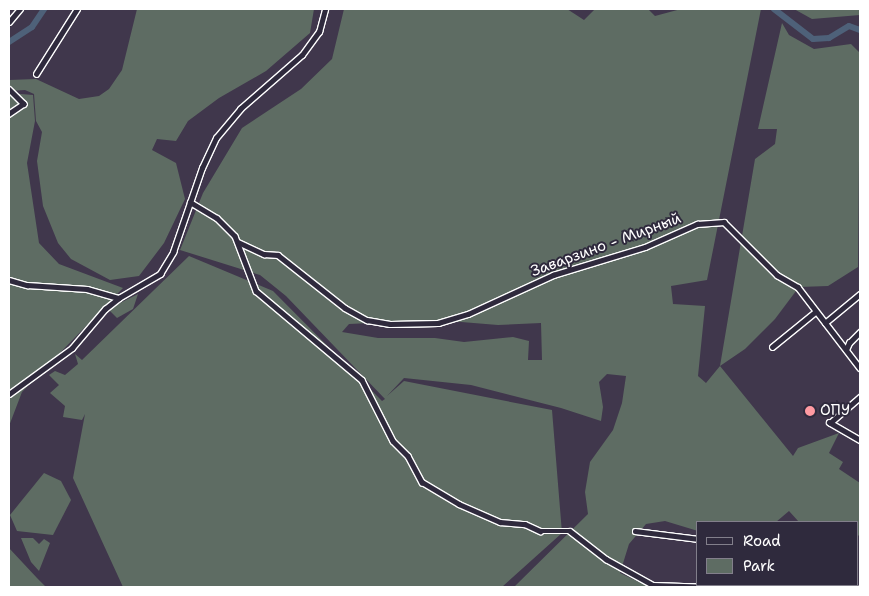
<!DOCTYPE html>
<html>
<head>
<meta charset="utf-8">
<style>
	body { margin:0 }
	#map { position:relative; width:869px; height:596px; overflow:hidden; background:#40374c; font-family:"Shantell Sans",sans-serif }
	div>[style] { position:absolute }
	.green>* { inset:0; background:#5e6c63 }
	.river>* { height:6px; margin:-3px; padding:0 3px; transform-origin:3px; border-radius:3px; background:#4e6179 }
	.roads { filter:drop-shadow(1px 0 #fff) drop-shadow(-1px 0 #fff) drop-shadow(0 1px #fff) drop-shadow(0 -1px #fff) }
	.minor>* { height:4.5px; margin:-2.25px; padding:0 2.25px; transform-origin:2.25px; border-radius:2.25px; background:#2f2a3d }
	.dots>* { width:14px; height:14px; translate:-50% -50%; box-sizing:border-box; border:2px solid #2f2a3d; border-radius:50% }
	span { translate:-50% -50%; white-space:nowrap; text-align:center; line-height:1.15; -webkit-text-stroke:4px #2f2a3d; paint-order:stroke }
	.street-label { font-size:15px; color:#fff }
	.poi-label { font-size:15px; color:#fff }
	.left { translate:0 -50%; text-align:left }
	.frame { position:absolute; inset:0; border:10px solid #fff; pointer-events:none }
	.legend { position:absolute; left:696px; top:521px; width:162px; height:65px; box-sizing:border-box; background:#2f2a3d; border:1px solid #827f8b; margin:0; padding:6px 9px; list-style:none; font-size:15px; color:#fff }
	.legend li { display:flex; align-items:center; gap:10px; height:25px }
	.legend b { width:25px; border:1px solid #827f8b }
</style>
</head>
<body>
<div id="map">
	<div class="green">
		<div style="clip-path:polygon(137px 9px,314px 9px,310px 33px,266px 71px,219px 98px,188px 121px,176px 141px,157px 139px,152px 150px,176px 163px,185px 199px,164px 243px,139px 276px,110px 280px,71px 259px,58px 243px,43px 206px,37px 161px,42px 132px,36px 121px,34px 94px,25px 90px,9px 91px,9px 80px,36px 79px,79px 99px,99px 96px,109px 89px,122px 70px)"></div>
		<div style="clip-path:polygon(evenodd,344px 9px,567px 9px,584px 20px,595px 9px,648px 9px,655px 16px,681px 9px,761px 9px,707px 280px,671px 286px,673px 304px,705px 306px,698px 376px,706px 383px,720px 366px,755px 159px,775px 144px,777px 129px,758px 129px,782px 23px,789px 35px,814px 49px,851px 44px,860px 53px,858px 267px,828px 286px,799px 287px,775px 319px,745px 349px,720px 366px,793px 456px,798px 448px,839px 433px,829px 453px,843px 462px,839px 469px,860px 483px,860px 534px,858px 536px,858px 522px,799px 522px,789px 511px,776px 522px,698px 522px,698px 531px,665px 521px,646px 524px,629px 544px,620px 573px,641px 583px,670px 587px,514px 587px,588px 514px,585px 492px,590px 462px,613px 430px,622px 403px,626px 376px,607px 374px,599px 382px,603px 407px,601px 421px,561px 408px,471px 385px,404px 378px,387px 396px,404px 381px,552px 410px,562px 533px,502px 587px,123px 587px,73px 478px,85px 414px,82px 420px,63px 417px,65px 406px,50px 393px,59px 385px,49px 375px,55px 371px,65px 375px,78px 364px,75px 354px,82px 360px,189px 256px,273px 291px,382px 401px,385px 399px,286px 296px,260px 275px,180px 250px,203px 193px,242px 128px,301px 89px,332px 59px,344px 9px,437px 320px,498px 325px,541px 323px,542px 360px,528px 360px,529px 341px,513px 337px,464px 342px,435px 338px,378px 338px,342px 332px,349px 324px,437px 320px)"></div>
		<div style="clip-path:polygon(794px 9px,860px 9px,860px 15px,812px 19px)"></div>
		<div style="clip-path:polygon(9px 93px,33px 95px,35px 121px,27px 163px,39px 243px,59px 264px,123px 288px,22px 392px,9px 426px)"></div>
		<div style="clip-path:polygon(138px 294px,133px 309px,117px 318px,108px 309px)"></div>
		<div style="clip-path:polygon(44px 473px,61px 481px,71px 500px,53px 535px,17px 531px,10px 515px)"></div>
		<div style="clip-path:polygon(21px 538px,33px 538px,39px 544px,44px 539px,50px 543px,39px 571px,31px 562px)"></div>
		<div style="clip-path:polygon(9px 548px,37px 578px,46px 587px,9px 587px)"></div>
	</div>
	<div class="river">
		<div style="left:774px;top:9px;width:49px;rotate:37.6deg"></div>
		<div style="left:813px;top:39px;width:16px;rotate:-4deg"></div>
		<div style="left:829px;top:38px;width:23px;rotate:-31deg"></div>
		<div style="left:849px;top:26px;width:12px;rotate:20deg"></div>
		<div style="left:9px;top:42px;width:27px;rotate:-33deg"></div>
		<div style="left:32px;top:27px;width:22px;rotate:-56deg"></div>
	</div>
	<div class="roads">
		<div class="minor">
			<div style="left:9px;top:22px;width:17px;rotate:-50deg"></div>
			<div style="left:36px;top:74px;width:77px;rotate:-57.8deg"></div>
			<div style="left:9px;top:89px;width:21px;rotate:45deg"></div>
			<div style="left:24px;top:104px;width:18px;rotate:146deg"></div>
			<div style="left:190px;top:202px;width:31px;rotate:31deg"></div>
			<div style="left:217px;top:218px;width:25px;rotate:45deg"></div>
			<div style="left:235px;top:236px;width:59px;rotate:69.1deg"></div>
			<div style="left:256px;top:291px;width:138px;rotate:40deg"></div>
			<div style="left:362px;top:380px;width:68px;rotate:63.1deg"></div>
			<div style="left:393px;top:441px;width:21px;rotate:45deg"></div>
			<div style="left:408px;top:456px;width:30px;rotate:62deg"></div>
			<div style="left:422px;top:482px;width:43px;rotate:30.7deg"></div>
			<div style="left:459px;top:504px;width:45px;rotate:23.7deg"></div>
			<div style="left:500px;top:522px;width:25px;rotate:5deg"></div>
			<div style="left:525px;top:524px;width:17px;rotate:25deg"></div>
			<div style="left:540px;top:531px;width:30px"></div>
			<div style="left:570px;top:531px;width:46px;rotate:37.9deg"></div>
			<div style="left:606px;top:559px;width:54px;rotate:29deg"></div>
			<div style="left:653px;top:585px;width:60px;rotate:1.9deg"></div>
			<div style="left:238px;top:242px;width:29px;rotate:25deg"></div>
			<div style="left:264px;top:254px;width:14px;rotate:4deg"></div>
			<div style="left:278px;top:255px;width:85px;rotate:38.3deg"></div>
			<div style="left:345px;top:308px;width:25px;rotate:29deg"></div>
			<div style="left:367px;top:320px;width:23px;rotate:10deg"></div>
			<div style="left:390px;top:324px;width:48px;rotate:-1.2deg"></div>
			<div style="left:438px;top:323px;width:31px;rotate:-17deg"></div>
			<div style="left:468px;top:314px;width:94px;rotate:-24.6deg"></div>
			<div style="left:553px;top:275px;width:96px;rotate:-16.9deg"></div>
			<div style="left:645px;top:247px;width:57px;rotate:-23.9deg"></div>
			<div style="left:697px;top:224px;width:27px;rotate:-4deg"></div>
			<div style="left:724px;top:222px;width:75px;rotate:45deg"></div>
			<div style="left:777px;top:275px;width:24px;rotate:30deg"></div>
			<div style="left:798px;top:287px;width:102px;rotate:52.6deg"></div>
			<div style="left:9px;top:280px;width:19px;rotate:16deg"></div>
			<div style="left:27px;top:285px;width:60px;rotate:3.8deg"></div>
			<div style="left:87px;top:289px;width:33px;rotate:16deg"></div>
			<div style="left:119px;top:298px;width:48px;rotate:-30.3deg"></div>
			<div style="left:160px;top:274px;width:26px;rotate:-59deg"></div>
			<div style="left:173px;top:252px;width:89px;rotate:-71deg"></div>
			<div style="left:202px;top:168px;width:33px;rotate:-65deg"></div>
			<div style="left:216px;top:138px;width:38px;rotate:-50deg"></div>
			<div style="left:240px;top:109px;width:82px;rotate:-41.1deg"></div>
			<div style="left:302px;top:55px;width:29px;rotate:-54deg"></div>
			<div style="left:319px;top:32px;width:24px;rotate:-75deg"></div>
			<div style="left:825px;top:323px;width:45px;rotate:-39.6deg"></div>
			<div style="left:772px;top:347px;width:55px;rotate:-39.1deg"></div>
			<div style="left:846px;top:350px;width:8px;rotate:-67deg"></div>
			<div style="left:849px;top:343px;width:16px;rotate:-45deg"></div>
			<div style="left:9px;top:394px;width:78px;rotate:-36.1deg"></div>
			<div style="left:72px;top:348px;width:51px;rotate:-49.8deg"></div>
			<div style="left:105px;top:309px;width:18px;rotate:-38deg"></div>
			<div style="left:829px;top:422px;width:36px;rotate:30deg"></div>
			<div style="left:830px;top:423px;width:40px;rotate:-41deg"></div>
			<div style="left:635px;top:531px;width:64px;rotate:7.2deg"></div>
			<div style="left:792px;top:585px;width:2px;rotate:63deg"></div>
			<div style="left:853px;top:585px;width:3px;rotate:45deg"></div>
		</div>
	</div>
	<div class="dots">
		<div style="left:810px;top:411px;background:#ff9aa2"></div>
	</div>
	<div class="street-label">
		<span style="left:606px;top:245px;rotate:-20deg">Заварзино - Мирный</span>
	</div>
	<div class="poi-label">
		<span class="left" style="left:820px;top:411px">ОПУ</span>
	</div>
	<div class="frame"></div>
	<ul class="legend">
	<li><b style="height:6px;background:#2f2a3d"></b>Road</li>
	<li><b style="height:14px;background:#5e6c63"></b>Park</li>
	</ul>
</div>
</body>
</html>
